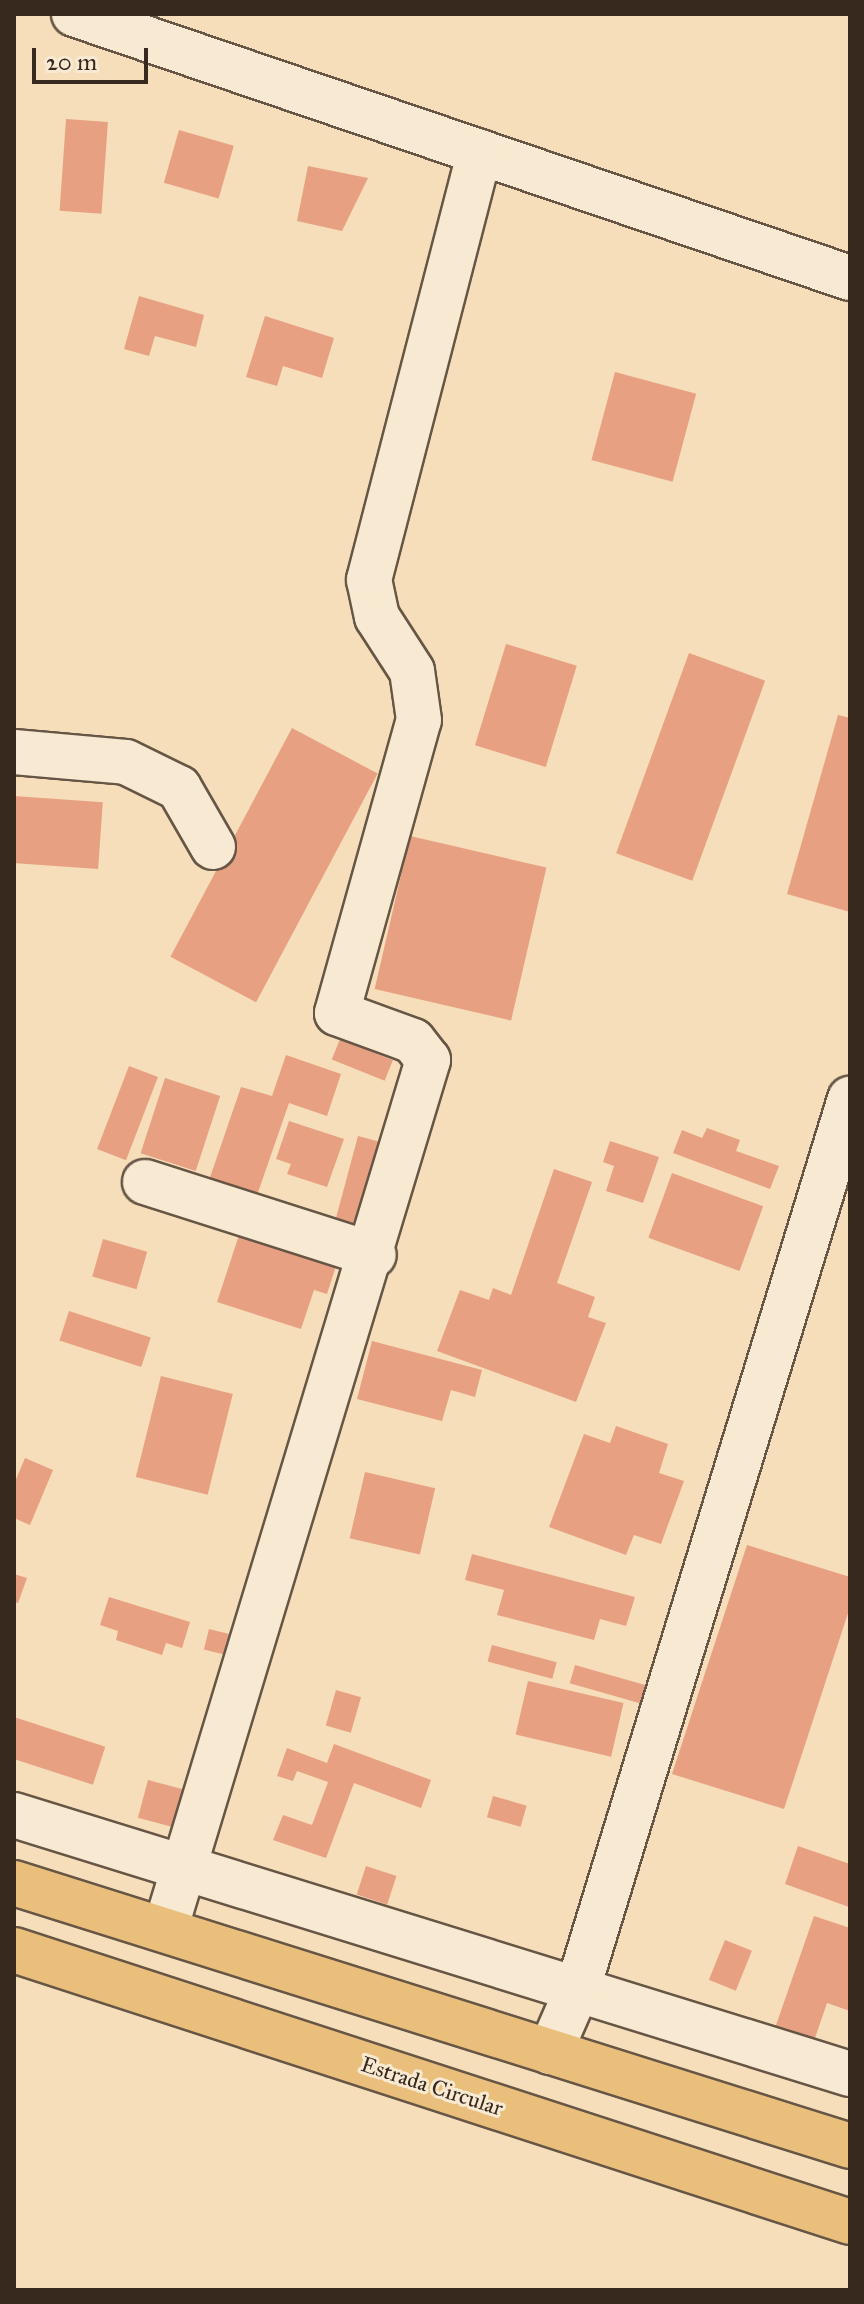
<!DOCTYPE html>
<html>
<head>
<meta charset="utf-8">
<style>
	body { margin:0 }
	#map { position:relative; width:864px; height:2304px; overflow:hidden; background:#f5deb9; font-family:"IM FELL Great Primer",serif }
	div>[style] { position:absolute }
	.building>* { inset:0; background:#e8a082; transform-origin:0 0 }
	.roads { filter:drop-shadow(2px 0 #675646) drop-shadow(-2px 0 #675646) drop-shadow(0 2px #675646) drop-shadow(0 -2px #675646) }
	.minor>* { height:44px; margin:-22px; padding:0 22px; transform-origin:22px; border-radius:22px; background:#f8ead2 }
	.major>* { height:44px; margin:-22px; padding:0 22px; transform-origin:22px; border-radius:22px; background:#eabf7c }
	span { translate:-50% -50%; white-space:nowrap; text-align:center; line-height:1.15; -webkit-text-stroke:6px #f8ead2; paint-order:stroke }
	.street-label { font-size:22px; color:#38291f }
	.frame { position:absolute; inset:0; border:16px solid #38291f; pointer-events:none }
	.scale { position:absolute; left:32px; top:48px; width:116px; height:36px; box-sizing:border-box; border:4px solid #38291f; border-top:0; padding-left:10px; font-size:24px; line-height:28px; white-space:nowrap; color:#38291f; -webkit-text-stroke:6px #f8ead2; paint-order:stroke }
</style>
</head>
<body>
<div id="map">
	<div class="building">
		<div style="left:66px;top:119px;width:42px;height:92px;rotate:4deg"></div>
		<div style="left:179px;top:130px;width:57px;height:55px;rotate:16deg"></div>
		<div style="clip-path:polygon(308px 166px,368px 178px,342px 231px,297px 221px)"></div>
		<div style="clip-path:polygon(139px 296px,204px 315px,196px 347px,155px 336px,149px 356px,124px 349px)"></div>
		<div style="clip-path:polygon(265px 316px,334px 338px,322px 378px,283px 366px,277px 386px,246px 377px)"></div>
		<div style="left:615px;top:372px;width:84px;height:91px;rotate:15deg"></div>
		<div style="left:506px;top:644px;width:74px;height:106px;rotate:17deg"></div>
		<div style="left:689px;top:653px;width:81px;height:213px;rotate:20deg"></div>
		<div style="clip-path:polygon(838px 715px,850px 718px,850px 912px,787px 894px)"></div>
		<div style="left:292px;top:728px;width:97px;height:259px;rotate:28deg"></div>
		<div style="left:14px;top:796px;width:89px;height:67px;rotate:4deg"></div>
		<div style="left:410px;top:836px;width:140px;height:157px;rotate:13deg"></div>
		<div style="left:340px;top:1039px;width:57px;height:22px;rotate:22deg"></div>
		<div style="clip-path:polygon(286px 1055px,341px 1074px,327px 1116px,289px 1103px,254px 1204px,207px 1186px,241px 1087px,272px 1096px)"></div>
		<div style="left:129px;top:1066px;width:31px;height:89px;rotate:21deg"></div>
		<div style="left:165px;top:1078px;width:58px;height:79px;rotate:18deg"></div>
		<div style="clip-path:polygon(289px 1121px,344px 1139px,327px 1187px,287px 1174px,291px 1164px,276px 1159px)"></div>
		<div style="clip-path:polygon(707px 1128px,740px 1140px,736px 1151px,779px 1166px,770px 1189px,673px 1153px,682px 1130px,702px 1138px)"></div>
		<div style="left:358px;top:1136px;width:30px;height:95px;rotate:15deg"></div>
		<div style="clip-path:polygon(610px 1141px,659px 1157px,643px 1203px,606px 1191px,614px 1166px,603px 1162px)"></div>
		<div style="clip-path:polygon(554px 1169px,592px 1182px,557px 1283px,595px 1297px,588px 1317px,606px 1323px,576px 1402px,437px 1351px,460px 1290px,489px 1300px,493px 1288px,511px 1295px)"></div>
		<div style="left:672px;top:1173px;width:97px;height:69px;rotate:20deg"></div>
		<div style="clip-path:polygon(241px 1229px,338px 1260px,327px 1294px,314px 1290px,301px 1329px,217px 1302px)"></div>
		<div style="left:103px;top:1239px;width:46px;height:39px;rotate:16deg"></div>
		<div style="left:69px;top:1311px;width:86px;height:31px;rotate:18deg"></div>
		<div style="clip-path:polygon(372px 1341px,482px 1370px,475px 1397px,451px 1390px,442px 1421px,357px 1399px)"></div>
		<div style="left:161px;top:1376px;width:74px;height:104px;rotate:14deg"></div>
		<div style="clip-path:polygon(616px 1426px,668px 1444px,659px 1473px,684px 1481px,661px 1544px,634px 1535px,626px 1555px,549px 1527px,584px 1434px,610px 1443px)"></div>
		<div style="clip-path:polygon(25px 1458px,53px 1470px,30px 1525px,14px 1518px,14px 1484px)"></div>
		<div style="left:365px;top:1472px;width:72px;height:68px;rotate:13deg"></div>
		<div style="clip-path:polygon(747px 1545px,850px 1577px,850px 1607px,784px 1809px,672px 1774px)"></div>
		<div style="clip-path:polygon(472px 1554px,635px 1597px,626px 1626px,600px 1619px,594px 1640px,497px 1615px,504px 1590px,465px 1580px)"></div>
		<div style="clip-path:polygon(14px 1574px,27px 1578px,18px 1603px,14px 1602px)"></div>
		<div style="clip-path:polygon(109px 1597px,190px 1622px,182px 1648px,166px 1643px,162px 1655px,116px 1640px,118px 1631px,100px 1625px)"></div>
		<div style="left:209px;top:1629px;width:25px;height:21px;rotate:14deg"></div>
		<div style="left:492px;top:1645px;width:67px;height:17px;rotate:15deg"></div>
		<div style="left:575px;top:1665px;width:82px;height:19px;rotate:16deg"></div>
		<div style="left:528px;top:1681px;width:98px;height:55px;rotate:13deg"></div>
		<div style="left:336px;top:1690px;width:26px;height:37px;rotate:16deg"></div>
		<div style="left:14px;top:1717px;width:96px;height:40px;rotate:18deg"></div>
		<div style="clip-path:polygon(334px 1744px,431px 1780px,421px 1808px,354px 1783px,326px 1858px,273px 1840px,283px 1815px,312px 1825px,328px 1782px,297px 1771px,293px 1781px,277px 1776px,287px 1748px,327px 1763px)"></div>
		<div style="left:148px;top:1780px;width:38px;height:39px;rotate:15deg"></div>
		<div style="left:493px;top:1796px;width:35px;height:22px;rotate:16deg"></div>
		<div style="clip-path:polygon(798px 1846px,850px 1864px,849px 1907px,785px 1884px)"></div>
		<div style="left:366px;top:1866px;width:32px;height:30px;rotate:18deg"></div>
		<div style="clip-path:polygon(814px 1916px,850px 1928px,850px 2011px,827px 2003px,814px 2041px,775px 2028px)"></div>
		<div style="left:725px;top:1940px;width:29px;height:43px;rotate:22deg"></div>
	</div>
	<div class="roads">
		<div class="minor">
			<div style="left:74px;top:14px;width:820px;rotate:18.79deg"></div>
			<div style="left:14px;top:752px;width:112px;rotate:5.1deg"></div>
			<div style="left:126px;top:762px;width:59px;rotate:26.1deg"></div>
			<div style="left:179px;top:788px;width:68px;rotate:60deg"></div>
			<div style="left:145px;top:1182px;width:240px;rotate:17.7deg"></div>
			<div style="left:14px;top:1815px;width:875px;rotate:17.21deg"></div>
			<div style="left:165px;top:1930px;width:909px;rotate:-73.18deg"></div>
			<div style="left:428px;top:1060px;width:24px;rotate:-128deg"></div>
			<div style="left:413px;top:1041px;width:81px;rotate:-159.8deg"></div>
			<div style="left:337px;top:1013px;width:304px;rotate:-74.4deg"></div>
			<div style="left:419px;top:720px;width:49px;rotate:-98.1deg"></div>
			<div style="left:412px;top:671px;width:64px;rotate:-122.9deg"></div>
			<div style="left:377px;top:617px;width:38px;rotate:-102deg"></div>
			<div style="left:369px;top:580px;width:442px;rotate:-75.5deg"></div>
			<div style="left:550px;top:2052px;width:70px;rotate:-66.4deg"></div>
			<div style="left:578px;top:1988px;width:930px;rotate:-72.99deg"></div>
		</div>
		<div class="major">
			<div style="left:14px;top:1883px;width:876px;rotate:17.46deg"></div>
			<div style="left:14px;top:1950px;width:879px;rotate:18.02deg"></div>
		</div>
	</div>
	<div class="street-label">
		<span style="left:432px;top:2086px;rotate:18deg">Estrada Circular</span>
	</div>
	<div class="frame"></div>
	<div class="scale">20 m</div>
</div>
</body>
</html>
